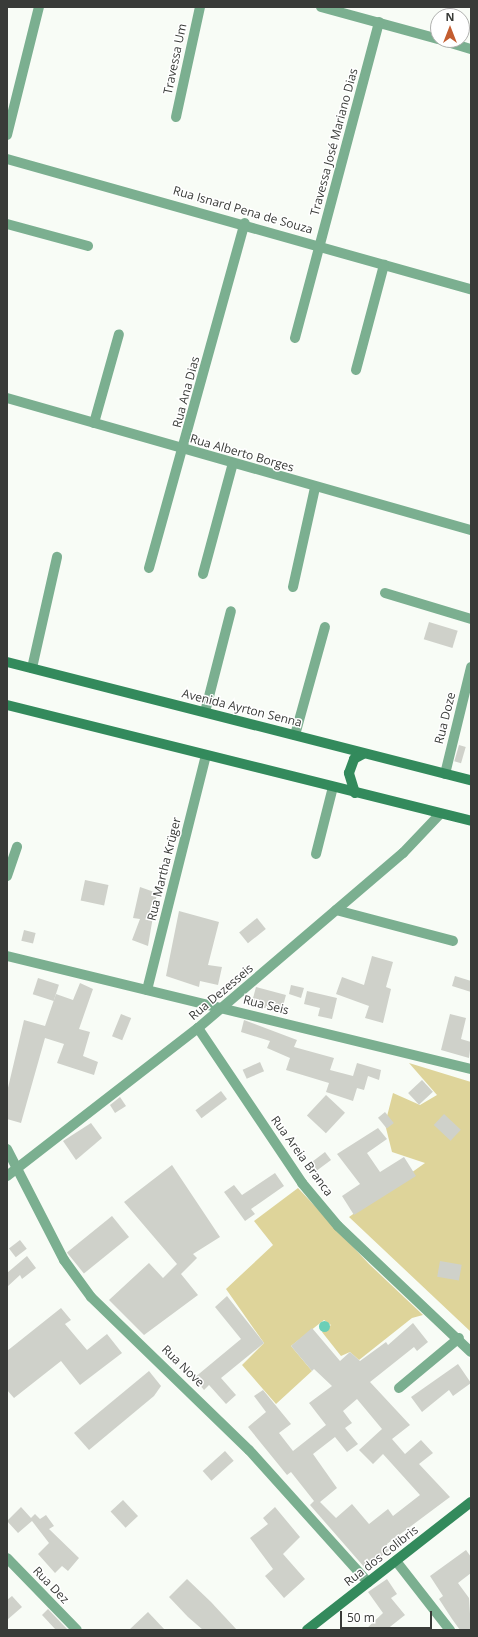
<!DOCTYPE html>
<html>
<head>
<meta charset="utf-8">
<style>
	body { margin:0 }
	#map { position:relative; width:478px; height:1637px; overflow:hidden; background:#f8fcf6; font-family:"Open Sans",sans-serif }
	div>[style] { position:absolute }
	.green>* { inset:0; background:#ded49a }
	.water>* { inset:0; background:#6bcfb7 }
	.round { border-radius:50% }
	.building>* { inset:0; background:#cfd1ca; transform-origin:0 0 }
	.street>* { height:10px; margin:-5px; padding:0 5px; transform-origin:5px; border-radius:5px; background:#7baf90 }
	.secondary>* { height:10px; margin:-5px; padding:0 5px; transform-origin:5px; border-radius:5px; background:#338a5c }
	span { translate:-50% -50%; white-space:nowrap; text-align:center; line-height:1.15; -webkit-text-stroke:3px #fff; paint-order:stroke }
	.street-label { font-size:12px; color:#393b38 }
	.frame { position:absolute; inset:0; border:8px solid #393b38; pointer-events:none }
	.north { position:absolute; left:430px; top:8px; width:40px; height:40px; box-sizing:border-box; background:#fff; border:1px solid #b0b1af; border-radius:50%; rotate:0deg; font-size:11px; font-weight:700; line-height:16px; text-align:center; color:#393b38 }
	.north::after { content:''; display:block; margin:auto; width:14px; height:18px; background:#c35d30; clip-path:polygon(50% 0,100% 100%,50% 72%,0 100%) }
	.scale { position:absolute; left:340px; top:1611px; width:92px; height:18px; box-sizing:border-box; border:2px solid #393b38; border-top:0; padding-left:5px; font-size:12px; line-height:14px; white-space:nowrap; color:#393b38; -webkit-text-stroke:3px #fff; paint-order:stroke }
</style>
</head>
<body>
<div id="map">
	<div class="green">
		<div style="clip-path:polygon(409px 1063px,471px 1082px,471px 1332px,349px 1217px,425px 1163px,392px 1152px,385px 1124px,393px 1093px,420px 1105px,437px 1095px)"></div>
		<div style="clip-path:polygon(298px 1188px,369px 1264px,423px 1315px,412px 1318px,359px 1360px,350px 1352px,341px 1356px,322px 1332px,331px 1325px,324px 1320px,291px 1346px,312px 1371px,276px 1404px,242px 1365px,264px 1343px,226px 1289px,273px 1245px,254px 1221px)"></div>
	</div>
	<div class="water">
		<div class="round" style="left:318.5px;top:1320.5px;width:11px;height:11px"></div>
	</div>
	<div class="building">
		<div style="left:429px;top:622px;width:30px;height:18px;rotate:17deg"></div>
		<div style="left:459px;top:745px;width:7px;height:17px;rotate:16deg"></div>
		<div style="left:85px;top:880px;width:24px;height:21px;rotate:12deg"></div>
		<div style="clip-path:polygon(140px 887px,157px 893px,148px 946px,132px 940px,140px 919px,133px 918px)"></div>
		<div style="clip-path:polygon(179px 911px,219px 922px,208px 965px,222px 967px,218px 985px,200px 981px,199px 987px,166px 976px)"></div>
		<div style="left:257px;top:918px;width:14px;height:23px;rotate:51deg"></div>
		<div style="left:24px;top:930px;width:12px;height:11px;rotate:14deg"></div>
		<div style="clip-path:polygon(372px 956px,393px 962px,386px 987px,391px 989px,383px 1023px,365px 1018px,369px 1006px,336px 994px,342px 977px,364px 985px)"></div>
		<div style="clip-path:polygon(455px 976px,471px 981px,471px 992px,452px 986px)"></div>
		<div style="left:38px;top:978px;width:22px;height:17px;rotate:18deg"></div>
		<div style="clip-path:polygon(80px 983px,93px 989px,79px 1029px,90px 1032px,83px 1056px,98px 1062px,94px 1075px,57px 1063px,64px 1044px,45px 1038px,21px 1123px,7px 1119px,7px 1092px,24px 1020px,45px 1026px,56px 994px,73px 1000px)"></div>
		<div style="clip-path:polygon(291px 985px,304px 988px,301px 998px,289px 994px)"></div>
		<div style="left:256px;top:987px;width:31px;height:18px;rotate:15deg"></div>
		<div style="clip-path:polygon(307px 991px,337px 998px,332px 1019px,318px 1016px,320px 1008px,304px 1004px)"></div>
		<div style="left:121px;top:1014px;width:11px;height:24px;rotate:22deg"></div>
		<div style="clip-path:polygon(450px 1014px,466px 1018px,461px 1039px,471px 1042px,469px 1058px,441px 1050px)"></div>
		<div style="clip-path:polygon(244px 1020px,297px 1040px,294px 1047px,334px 1058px,330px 1070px,353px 1076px,357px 1063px,381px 1070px,379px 1080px,368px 1076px,364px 1090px,357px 1088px,353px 1101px,326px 1092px,329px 1083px,286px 1070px,290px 1058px,267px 1048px,270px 1041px,241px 1032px)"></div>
		<div style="left:260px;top:1062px;width:10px;height:19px;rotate:66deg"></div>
		<div style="left:422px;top:1080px;width:16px;height:19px;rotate:47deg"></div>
		<div style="left:221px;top:1091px;width:10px;height:32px;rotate:53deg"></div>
		<div style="left:326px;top:1095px;width:26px;height:28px;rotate:43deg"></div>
		<div style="clip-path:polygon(120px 1097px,126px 1106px,115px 1113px,110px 1105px)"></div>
		<div style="left:385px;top:1112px;width:14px;height:9px;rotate:51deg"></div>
		<div style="left:444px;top:1114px;width:23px;height:15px;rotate:43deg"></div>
		<div style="clip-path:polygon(91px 1123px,102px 1138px,76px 1160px,63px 1141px)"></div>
		<div style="clip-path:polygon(378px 1128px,387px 1139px,367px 1153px,380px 1172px,404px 1157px,416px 1176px,354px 1215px,342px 1196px,360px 1184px,337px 1154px)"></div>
		<div style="left:325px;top:1152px;width:10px;height:21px;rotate:53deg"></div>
		<div style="clip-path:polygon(172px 1165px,220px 1237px,193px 1254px,197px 1258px,181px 1274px,198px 1295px,144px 1335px,109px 1300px,149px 1263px,163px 1278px,177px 1264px,124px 1202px)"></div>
		<div style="clip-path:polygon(275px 1173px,284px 1186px,251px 1209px,255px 1214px,245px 1221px,224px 1192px,234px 1185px,242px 1195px)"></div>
		<div style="left:112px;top:1216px;width:27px;height:58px;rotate:51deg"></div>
		<div style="left:20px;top:1240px;width:11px;height:14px;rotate:52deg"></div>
		<div style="clip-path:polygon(27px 1256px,36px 1268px,22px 1279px,20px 1275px,7px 1287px,7px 1273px)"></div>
		<div style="left:440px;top:1261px;width:22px;height:16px;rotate:10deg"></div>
		<div style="clip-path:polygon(227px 1296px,264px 1343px,221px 1378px,236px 1395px,226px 1404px,209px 1385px,204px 1390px,194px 1378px,241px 1339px,215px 1307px)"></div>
		<div style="clip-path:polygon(61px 1308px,71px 1320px,65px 1324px,87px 1350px,107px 1334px,122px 1353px,80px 1385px,61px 1361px,14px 1398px,7px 1390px,7px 1351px)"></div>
		<div style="clip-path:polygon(evenodd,413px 1323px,428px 1342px,417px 1351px,414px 1347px,370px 1382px,410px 1425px,392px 1439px,405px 1454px,421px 1440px,433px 1453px,419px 1464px,450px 1497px,387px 1544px,391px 1549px,365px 1568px,310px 1505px,314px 1501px,291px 1472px,287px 1475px,248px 1427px,266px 1412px,254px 1396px,263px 1390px,291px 1424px,279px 1433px,293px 1451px,326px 1425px,309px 1403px,332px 1386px,314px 1369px,312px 1371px,291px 1346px,312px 1328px,340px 1361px,350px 1352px,360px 1361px,386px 1342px,388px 1345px,413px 1323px,357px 1399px,382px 1429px,359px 1450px,373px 1464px,383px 1454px,420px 1495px,393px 1516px,388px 1509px,369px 1524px,352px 1504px,336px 1518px,320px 1502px,337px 1488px,313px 1454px,335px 1437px,347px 1452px,358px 1444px,345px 1428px,352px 1423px,343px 1411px,357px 1399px)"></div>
		<div style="clip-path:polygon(458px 1364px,471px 1383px,453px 1396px,449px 1390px,422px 1412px,411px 1397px)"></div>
		<div style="clip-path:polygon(149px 1371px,161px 1386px,154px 1396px,89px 1450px,74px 1433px)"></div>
		<div style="left:225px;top:1451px;width:13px;height:30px;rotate:48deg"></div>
		<div style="left:123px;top:1500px;width:22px;height:17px;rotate:47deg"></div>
		<div style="clip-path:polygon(21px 1507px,31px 1518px,35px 1514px,40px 1519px,46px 1515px,54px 1526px,49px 1529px,79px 1558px,68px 1571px,62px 1566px,55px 1573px,38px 1554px,49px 1543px,32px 1521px,18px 1533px,7px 1521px)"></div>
		<div style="clip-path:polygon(275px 1507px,300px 1537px,283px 1554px,305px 1579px,284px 1598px,265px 1576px,273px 1569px,250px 1538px,268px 1524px,263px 1518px)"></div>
		<div style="clip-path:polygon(466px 1550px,471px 1557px,471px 1573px,458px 1583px,469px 1598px,471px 1630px,460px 1630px,452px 1619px,439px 1599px,443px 1596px,430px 1576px)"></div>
		<div style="clip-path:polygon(187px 1579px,211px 1602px,237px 1630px,203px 1630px,188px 1617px,169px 1597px)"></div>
		<div style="clip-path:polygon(387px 1579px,397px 1594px,391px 1598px,405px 1615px,386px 1630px,365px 1630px,383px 1613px,368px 1592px)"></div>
		<div style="clip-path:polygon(12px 1596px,22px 1607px,7px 1620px,7px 1600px)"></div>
		<div style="clip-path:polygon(48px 1609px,68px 1630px,56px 1630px,42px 1615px)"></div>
		<div style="clip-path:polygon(148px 1612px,165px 1630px,129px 1630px)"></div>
	</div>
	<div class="street">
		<div style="left:321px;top:7px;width:121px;rotate:15.3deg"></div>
		<div style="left:441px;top:40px;width:31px;rotate:17deg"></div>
		<div style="left:176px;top:117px;width:113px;rotate:-77.7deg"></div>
		<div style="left:7px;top:135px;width:132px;rotate:-76deg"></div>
		<div style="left:7px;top:159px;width:482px;rotate:15.7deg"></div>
		<div style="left:7px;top:224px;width:84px;rotate:15.2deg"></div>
		<div style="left:295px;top:338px;width:327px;rotate:-75.1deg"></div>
		<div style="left:356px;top:370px;width:109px;rotate:-75.1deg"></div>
		<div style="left:7px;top:398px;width:482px;rotate:15.9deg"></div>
		<div style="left:94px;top:423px;width:92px;rotate:-74.3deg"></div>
		<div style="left:149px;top:568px;width:358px;rotate:-74.5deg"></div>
		<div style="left:203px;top:574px;width:115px;rotate:-74.9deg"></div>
		<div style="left:293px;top:587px;width:101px;rotate:-77.5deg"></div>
		<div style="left:385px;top:593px;width:90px;rotate:16.8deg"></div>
		<div style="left:32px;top:668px;width:114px;rotate:-77.3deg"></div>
		<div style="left:205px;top:712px;width:104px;rotate:-75.6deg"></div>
		<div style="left:295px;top:735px;width:112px;rotate:-74.5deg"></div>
		<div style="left:445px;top:774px;width:110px;rotate:-76.3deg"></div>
		<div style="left:316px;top:854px;width:69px;rotate:-75.8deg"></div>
		<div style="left:7px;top:876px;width:31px;rotate:-71deg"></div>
		<div style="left:336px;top:910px;width:121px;rotate:14.8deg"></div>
		<div style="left:7px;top:956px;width:478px;rotate:13.7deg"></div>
		<div style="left:147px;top:990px;width:242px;rotate:-75.9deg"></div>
		<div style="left:198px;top:1028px;width:187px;rotate:56.1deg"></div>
		<div style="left:302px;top:1183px;width:56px;rotate:50.1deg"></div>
		<div style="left:338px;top:1226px;width:183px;rotate:43.5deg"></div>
		<div style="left:7px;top:1149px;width:125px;rotate:62.8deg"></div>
		<div style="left:64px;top:1260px;width:46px;rotate:53.9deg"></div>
		<div style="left:91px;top:1297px;width:220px;rotate:44.1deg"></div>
		<div style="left:249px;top:1450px;width:178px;rotate:48deg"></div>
		<div style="left:7px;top:1176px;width:242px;rotate:-37.8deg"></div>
		<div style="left:198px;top:1028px;width:270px;rotate:-40.5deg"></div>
		<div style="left:403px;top:853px;width:54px;rotate:-46.5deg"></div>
		<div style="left:399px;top:1388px;width:78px;rotate:-39.8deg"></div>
		<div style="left:7px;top:1558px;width:100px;rotate:45.8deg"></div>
		<div style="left:396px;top:1561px;width:88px;rotate:52deg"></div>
	</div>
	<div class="secondary">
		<div style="left:7px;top:662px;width:479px;rotate:14.3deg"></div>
		<div style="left:7px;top:705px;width:478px;rotate:14deg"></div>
		<div style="left:355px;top:793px;width:21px;rotate:-107deg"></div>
		<div style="left:349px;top:773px;width:15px;rotate:-70deg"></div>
		<div style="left:354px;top:759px;width:10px;rotate:-29deg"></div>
		<div style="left:307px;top:1630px;width:208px;rotate:-38deg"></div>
	</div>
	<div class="street-label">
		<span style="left:175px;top:59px;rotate:-78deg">Travessa Um</span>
		<span style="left:334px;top:142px;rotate:-75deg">Travessa José Mariano Dias</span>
		<span style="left:243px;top:210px;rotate:16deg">Rua Isnard Pena de Souza</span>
		<span style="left:186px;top:392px;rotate:-75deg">Rua Ana Dias</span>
		<span style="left:242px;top:453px;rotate:16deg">Rua Alberto Borges</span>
		<span style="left:242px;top:708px;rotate:14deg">Avenida Ayrton Senna</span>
		<span style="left:445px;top:718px;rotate:-76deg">Rua Doze</span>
		<span style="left:164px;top:869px;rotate:-76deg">Rua Martha Krüger</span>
		<span style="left:221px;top:992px;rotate:-40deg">Rua Dezesseis</span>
		<span style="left:266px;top:1005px;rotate:14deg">Rua Seis</span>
		<span style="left:302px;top:1156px;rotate:54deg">Rua Areia Branca</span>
		<span style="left:183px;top:1366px;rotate:44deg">Rua Nove</span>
		<span style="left:381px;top:1556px;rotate:-38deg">Rua dos Colibris</span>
		<span style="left:51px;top:1585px;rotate:46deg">Rua Dez</span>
	</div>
	<div class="frame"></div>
	<div class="north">N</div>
	<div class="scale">50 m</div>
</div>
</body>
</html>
